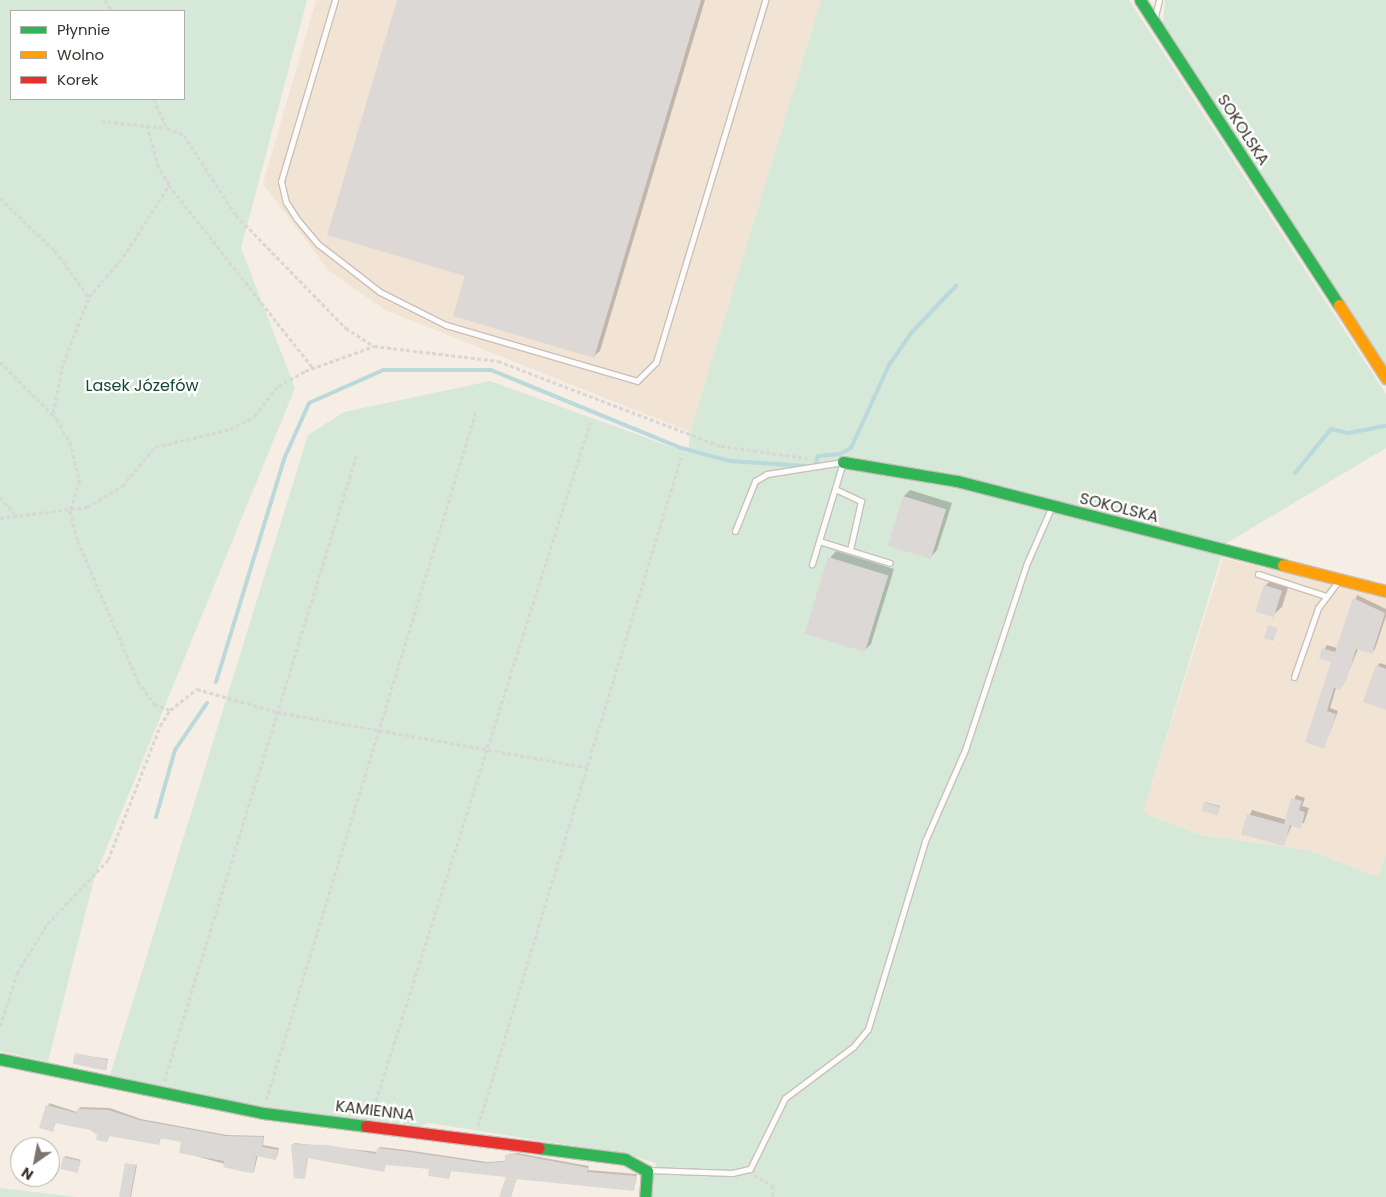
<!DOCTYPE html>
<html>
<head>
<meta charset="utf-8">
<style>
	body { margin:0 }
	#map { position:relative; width:1386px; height:1197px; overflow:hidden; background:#f6eee4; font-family:Poppins,sans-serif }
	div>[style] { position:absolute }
	.built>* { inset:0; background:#f2e4d4 }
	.green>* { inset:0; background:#d6e8d8 }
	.shadow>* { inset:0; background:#0003; transform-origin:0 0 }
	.stream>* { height:4px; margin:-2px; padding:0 2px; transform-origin:2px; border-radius:2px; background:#b9d9db }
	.building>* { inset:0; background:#dcd8d6; transform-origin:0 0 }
	.path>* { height:2.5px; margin-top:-1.25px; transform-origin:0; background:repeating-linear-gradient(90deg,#d9d7d5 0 4px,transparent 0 6.5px) }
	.roads { filter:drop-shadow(1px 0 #c7c1ba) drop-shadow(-1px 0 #c7c1ba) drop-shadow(0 1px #c7c1ba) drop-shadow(0 -1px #c7c1ba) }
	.lane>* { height:5px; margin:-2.5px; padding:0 2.5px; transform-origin:2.5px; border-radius:2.5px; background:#fefcfb }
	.fast>* { height:11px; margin:-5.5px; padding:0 5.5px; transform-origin:5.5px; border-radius:5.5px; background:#30b455 }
	.slow>* { height:11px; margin:-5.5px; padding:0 5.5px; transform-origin:5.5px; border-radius:5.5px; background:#ff9f0a }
	.jam>* { height:11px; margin:-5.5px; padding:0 5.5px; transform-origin:5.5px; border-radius:5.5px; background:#e5322d }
	span { translate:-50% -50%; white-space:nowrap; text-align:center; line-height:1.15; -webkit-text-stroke:4.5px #fff; paint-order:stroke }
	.street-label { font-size:16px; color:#38332c }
	.park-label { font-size:16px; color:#144731 }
	.legend { position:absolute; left:10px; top:10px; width:175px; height:90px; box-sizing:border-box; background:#fff; border:1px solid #afadab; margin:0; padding:6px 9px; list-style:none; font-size:15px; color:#38332c }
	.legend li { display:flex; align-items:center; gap:10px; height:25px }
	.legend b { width:25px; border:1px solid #afadab }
	.north { position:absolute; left:10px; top:1137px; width:50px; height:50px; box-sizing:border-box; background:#fff; border:1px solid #afadab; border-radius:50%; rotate:213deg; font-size:14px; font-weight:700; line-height:20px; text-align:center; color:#38332c }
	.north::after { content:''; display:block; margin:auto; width:18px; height:22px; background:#7a746c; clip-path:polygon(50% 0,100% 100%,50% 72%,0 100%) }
</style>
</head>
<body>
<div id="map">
	<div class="built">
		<div style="clip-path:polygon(316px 0,821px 0,690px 432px,385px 310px,329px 271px,263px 184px)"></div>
		<div style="clip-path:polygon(1223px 558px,1386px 596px,1386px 853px,1378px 877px,1308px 850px,1201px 835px,1143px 813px)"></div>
	</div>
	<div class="green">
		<div style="clip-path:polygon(evenodd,0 0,307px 0,241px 248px,295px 388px,94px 879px,48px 1062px,0 1051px,0 0,11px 11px,184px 11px,184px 99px,11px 99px,11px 11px)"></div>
		<div style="clip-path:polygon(821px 0,1129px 0,1386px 394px,1386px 448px,1225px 544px,1143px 813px,1201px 835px,1308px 850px,1378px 877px,1386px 853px,1386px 1197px,649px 1197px,656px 1163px,626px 1154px,429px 1123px,420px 1126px,238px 1104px,110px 1075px,308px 435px,344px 412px,490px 381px,688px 453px,690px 432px)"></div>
		<div style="clip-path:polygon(1165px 0,1386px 0,1386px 367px,1163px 23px)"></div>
		<div style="clip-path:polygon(0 1188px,76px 1197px,0 1197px)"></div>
	</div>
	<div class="shadow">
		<div style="clip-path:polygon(398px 0,705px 0,600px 351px,593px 357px,466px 275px)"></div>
		<div style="clip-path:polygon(910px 490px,952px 503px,937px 550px,931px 557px,889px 544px,904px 496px)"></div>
		<div style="clip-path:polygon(836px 551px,894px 569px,871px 644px,865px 650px,830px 558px)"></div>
		<div style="clip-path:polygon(1275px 576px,1290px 581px,1282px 607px,1272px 616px,1265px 586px)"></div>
		<div style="clip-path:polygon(1357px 595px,1386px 609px,1386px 616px,1375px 649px,1371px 653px,1358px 649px,1343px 685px,1336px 688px,1330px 708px,1338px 711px,1324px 747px,1307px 742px,1332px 661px,1320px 657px,1327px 645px,1337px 648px)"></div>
		<div style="clip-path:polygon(1380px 663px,1386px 665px,1386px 708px,1377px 666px)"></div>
		<div style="clip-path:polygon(1296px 795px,1305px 798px,1302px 806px,1309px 808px,1304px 823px,1292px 825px,1283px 845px,1242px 834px,1252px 810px,1287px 820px)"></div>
		<div style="clip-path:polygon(1205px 802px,1220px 806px,1218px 814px)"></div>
		<div style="clip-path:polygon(76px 1054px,108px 1059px,106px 1069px,105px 1070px)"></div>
		<div style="clip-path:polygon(49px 1103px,77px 1112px,80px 1107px,110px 1108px,141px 1119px,227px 1135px,264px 1136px,263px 1145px,279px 1148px,277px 1157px,258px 1155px,254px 1172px,181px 1152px,183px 1141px,161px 1137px,159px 1144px,110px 1135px,107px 1141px,91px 1129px,56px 1122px,53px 1130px,41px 1127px)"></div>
		<div style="clip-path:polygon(37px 1138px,47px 1140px,45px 1147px,33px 1147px)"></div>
		<div style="clip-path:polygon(294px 1143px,378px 1152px,380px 1147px,406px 1150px,487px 1162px,506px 1161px,509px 1154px,517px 1153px,589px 1166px,588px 1170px,637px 1174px,634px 1190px,517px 1177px,511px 1197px,500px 1197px,508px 1176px,451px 1170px,449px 1178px,430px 1168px,386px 1163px,383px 1170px,308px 1157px,305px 1177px)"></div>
		<div style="left:65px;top:1156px;width:16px;height:13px;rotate:14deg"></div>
		<div style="clip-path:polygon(126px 1164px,137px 1165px,131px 1197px,121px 1197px)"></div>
	</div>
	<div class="stream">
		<div style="left:815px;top:466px;width:10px;rotate:-73deg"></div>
		<div style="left:818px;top:456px;width:22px;rotate:-5deg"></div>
		<div style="left:840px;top:454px;width:13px;rotate:-29deg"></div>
		<div style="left:851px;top:448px;width:91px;rotate:-65.4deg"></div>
		<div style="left:889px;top:365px;width:40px;rotate:-55.1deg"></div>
		<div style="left:912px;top:332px;width:64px;rotate:-46.3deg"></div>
		<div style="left:1295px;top:473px;width:57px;rotate:-50.7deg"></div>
		<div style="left:1331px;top:429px;width:18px;rotate:13deg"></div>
		<div style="left:1349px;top:433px;width:38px;rotate:-11deg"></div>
		<div style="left:216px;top:682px;width:233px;rotate:-73deg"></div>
		<div style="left:284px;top:459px;width:61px;rotate:-65.9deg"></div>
		<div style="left:309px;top:403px;width:81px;rotate:-24deg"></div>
		<div style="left:383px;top:370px;width:108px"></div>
		<div style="left:491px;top:370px;width:205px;rotate:22.3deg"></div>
		<div style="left:681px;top:448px;width:51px;rotate:14.9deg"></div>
		<div style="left:730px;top:461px;width:75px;rotate:3.8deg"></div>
		<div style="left:156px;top:817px;width:70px;rotate:-74.2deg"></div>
		<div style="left:175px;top:750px;width:57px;rotate:-55.8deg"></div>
	</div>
	<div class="building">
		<div style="clip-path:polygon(397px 0,701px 0,594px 358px,453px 316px,465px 276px,327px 235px)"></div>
		<div style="left:903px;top:496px;width:45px;height:52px;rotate:17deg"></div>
		<div style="left:828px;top:557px;width:63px;height:80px;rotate:17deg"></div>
		<div style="left:1264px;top:585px;width:19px;height:28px;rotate:18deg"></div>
		<div style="clip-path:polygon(1353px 598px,1385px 613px,1372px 654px,1356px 649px,1347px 678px,1340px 690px,1334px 688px,1327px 711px,1336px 714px,1324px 749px,1305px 742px,1331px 662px,1319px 658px,1322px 648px,1335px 652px)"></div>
		<div style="left:1268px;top:625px;width:10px;height:14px;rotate:17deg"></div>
		<div style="clip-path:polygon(1376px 665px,1386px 669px,1386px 710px,1363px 702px)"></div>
		<div style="clip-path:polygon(1291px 798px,1302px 801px,1299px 810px,1305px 812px,1301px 829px,1290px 825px,1284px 846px,1241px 834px,1247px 814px,1284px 824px)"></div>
		<div style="left:1204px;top:802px;width:17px;height:9px;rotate:17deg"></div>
		<div style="left:75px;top:1053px;width:34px;height:11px;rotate:12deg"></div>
		<div style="clip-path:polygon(46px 1105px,76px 1113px,77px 1109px,108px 1110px,139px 1120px,225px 1136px,263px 1137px,262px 1147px,278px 1150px,276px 1160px,256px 1156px,254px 1173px,245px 1172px,223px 1167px,224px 1161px,179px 1153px,181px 1142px,160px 1138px,159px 1145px,109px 1136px,107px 1142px,96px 1140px,97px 1135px,90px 1130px,55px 1123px,53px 1132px,39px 1128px)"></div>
		<div style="clip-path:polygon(291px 1144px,328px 1145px,376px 1154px,377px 1148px,403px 1151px,484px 1163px,505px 1162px,505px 1155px,514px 1154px,588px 1168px,587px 1172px,636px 1176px,634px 1191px,516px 1179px,511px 1197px,499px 1197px,506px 1177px,450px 1171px,449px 1179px,428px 1176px,429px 1169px,386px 1165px,384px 1172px,307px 1158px,305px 1179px,294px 1178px)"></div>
		<div style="left:63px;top:1157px;width:18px;height:12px;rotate:13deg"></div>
		<div style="left:125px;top:1163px;width:11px;height:34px;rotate:10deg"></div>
	</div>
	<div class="path">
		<div style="left:105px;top:0;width:13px;rotate:58deg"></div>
		<div style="left:154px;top:99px;width:32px;rotate:66deg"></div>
		<div style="left:101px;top:121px;width:66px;rotate:6.1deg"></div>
		<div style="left:167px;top:128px;width:18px;rotate:22deg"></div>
		<div style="left:184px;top:135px;width:95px;rotate:57deg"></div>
		<div style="left:236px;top:215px;width:158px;rotate:45.8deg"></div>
		<div style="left:346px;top:328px;width:33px;rotate:33deg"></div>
		<div style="left:169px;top:185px;width:233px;rotate:51.8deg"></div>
		<div style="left:0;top:198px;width:76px;rotate:43.9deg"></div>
		<div style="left:55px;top:251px;width:57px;rotate:53.5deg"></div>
		<div style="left:0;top:362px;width:81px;rotate:45deg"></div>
		<div style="left:57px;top:419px;width:26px;rotate:61deg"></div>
		<div style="left:70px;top:442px;width:40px;rotate:75.6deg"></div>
		<div style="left:80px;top:481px;width:32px;rotate:108deg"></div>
		<div style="left:70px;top:511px;width:31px;rotate:75deg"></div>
		<div style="left:78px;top:541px;width:152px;rotate:66.8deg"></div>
		<div style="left:138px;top:681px;width:28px;rotate:55deg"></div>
		<div style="left:154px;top:704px;width:17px;rotate:21deg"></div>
		<div style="left:53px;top:413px;width:51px;rotate:-78.7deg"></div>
		<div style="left:63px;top:363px;width:71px;rotate:-68.5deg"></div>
		<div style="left:89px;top:297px;width:52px;rotate:-49.6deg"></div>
		<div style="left:123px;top:257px;width:85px;rotate:-57.4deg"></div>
		<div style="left:169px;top:185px;width:21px;rotate:-121deg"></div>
		<div style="left:158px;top:167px;width:42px;rotate:-105deg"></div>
		<div style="left:0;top:497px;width:23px;rotate:49deg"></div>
		<div style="left:0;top:518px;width:88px;rotate:-7.2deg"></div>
		<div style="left:87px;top:507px;width:41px;rotate:-31deg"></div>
		<div style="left:122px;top:486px;width:51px;rotate:-49.8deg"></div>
		<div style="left:155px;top:447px;width:77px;rotate:-13.5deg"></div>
		<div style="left:230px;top:429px;width:28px;rotate:-27deg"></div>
		<div style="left:255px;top:416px;width:38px;rotate:-53deg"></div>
		<div style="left:278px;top:386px;width:31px;rotate:-29deg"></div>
		<div style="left:305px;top:371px;width:73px;rotate:-19.9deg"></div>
		<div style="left:374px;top:346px;width:125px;rotate:6.9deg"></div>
		<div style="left:498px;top:361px;width:239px;rotate:20.9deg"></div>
		<div style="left:721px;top:446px;width:87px;rotate:7.9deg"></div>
		<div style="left:0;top:1026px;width:56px;rotate:-72.2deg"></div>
		<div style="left:17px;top:973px;width:57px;rotate:-58.5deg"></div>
		<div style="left:47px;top:924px;width:88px;rotate:-46.4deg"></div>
		<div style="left:108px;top:860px;width:144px;rotate:-68.8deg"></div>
		<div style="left:160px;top:726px;width:19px;rotate:-58deg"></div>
		<div style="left:170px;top:710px;width:34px;rotate:-38deg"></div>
		<div style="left:197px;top:689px;width:83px;rotate:16deg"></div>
		<div style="left:277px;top:712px;width:315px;rotate:10.1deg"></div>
		<div style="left:164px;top:1081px;width:657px;rotate:-72.92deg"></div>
		<div style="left:266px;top:1100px;width:720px;rotate:-73.05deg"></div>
		<div style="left:372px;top:1113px;width:724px;rotate:-72.47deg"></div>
		<div style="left:478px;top:1126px;width:699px;rotate:-73.12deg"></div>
		<div style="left:754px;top:1175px;width:22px;rotate:30deg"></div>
		<div style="left:773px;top:1186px;width:11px;rotate:90deg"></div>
	</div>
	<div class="roads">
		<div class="lane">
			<div style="left:335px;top:0;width:189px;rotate:106.6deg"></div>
			<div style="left:281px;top:181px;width:22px;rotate:77deg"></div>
			<div style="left:286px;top:202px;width:20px;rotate:57deg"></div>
			<div style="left:297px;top:219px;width:33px;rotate:50deg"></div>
			<div style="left:318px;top:244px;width:78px;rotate:37.7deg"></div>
			<div style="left:380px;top:292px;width:74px;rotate:26.6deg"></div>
			<div style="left:446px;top:325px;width:199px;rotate:16.3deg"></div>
			<div style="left:637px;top:381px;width:27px;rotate:-45deg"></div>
			<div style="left:656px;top:362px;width:378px;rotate:-73.2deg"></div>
			<div style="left:1155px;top:17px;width:17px;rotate:-77deg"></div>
			<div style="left:835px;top:489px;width:29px;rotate:25deg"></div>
			<div style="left:861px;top:501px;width:50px;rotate:102.7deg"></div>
			<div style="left:735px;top:531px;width:54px;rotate:-68.2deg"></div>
			<div style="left:755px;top:481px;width:14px;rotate:-30deg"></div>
			<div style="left:767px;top:474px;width:77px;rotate:-9deg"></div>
			<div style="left:843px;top:462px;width:107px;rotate:106.9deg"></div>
			<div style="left:819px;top:541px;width:74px;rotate:17.2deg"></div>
			<div style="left:1258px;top:574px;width:71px;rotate:17.9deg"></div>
			<div style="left:1294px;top:677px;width:73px;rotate:-70.8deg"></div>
			<div style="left:1318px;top:608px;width:35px;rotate:-53deg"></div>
			<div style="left:648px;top:1170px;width:84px;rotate:2deg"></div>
			<div style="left:732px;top:1173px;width:18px;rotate:-13deg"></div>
			<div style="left:750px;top:1169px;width:79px;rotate:-63.8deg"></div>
			<div style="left:785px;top:1098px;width:85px;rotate:-36.9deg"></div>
			<div style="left:853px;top:1047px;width:23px;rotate:-50deg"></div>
			<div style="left:868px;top:1029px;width:196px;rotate:-73.1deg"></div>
			<div style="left:925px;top:841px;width:99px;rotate:-66.3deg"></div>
			<div style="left:965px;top:750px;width:197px;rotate:-71.7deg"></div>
			<div style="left:1027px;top:563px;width:60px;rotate:-66.4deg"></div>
		</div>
		<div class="fast">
			<div style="left:1140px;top:0;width:364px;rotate:56.9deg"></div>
			<div style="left:843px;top:462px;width:116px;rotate:9.5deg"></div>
			<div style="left:957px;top:481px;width:337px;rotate:14.4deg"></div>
			<div style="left:0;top:1059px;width:268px;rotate:11.6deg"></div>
			<div style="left:263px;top:1113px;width:104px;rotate:7.2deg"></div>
			<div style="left:539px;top:1148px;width:87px;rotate:7.3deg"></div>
			<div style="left:625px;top:1159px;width:25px;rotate:29deg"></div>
			<div style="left:647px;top:1171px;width:26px;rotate:94deg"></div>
		</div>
		<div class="slow">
			<div style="left:1339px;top:305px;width:87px;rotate:57.2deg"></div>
			<div style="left:1283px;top:565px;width:106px;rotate:14.2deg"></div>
		</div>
		<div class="jam">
			<div style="left:366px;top:1126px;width:174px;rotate:7.2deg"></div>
		</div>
	</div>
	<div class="street-label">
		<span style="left:1243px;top:130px;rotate:57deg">SOKOLSKA</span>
		<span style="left:1119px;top:508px;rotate:14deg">SOKOLSKA</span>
		<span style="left:375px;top:1111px;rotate:7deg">KAMIENNA</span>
	</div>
	<div class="park-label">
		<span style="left:142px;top:386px">Lasek Józefów</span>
	</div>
	<ul class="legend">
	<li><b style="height:6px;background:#30b455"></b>Płynnie</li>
	<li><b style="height:6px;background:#ff9f0a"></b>Wolno</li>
	<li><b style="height:6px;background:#e5322d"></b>Korek</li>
	</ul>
	<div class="north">N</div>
</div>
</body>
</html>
